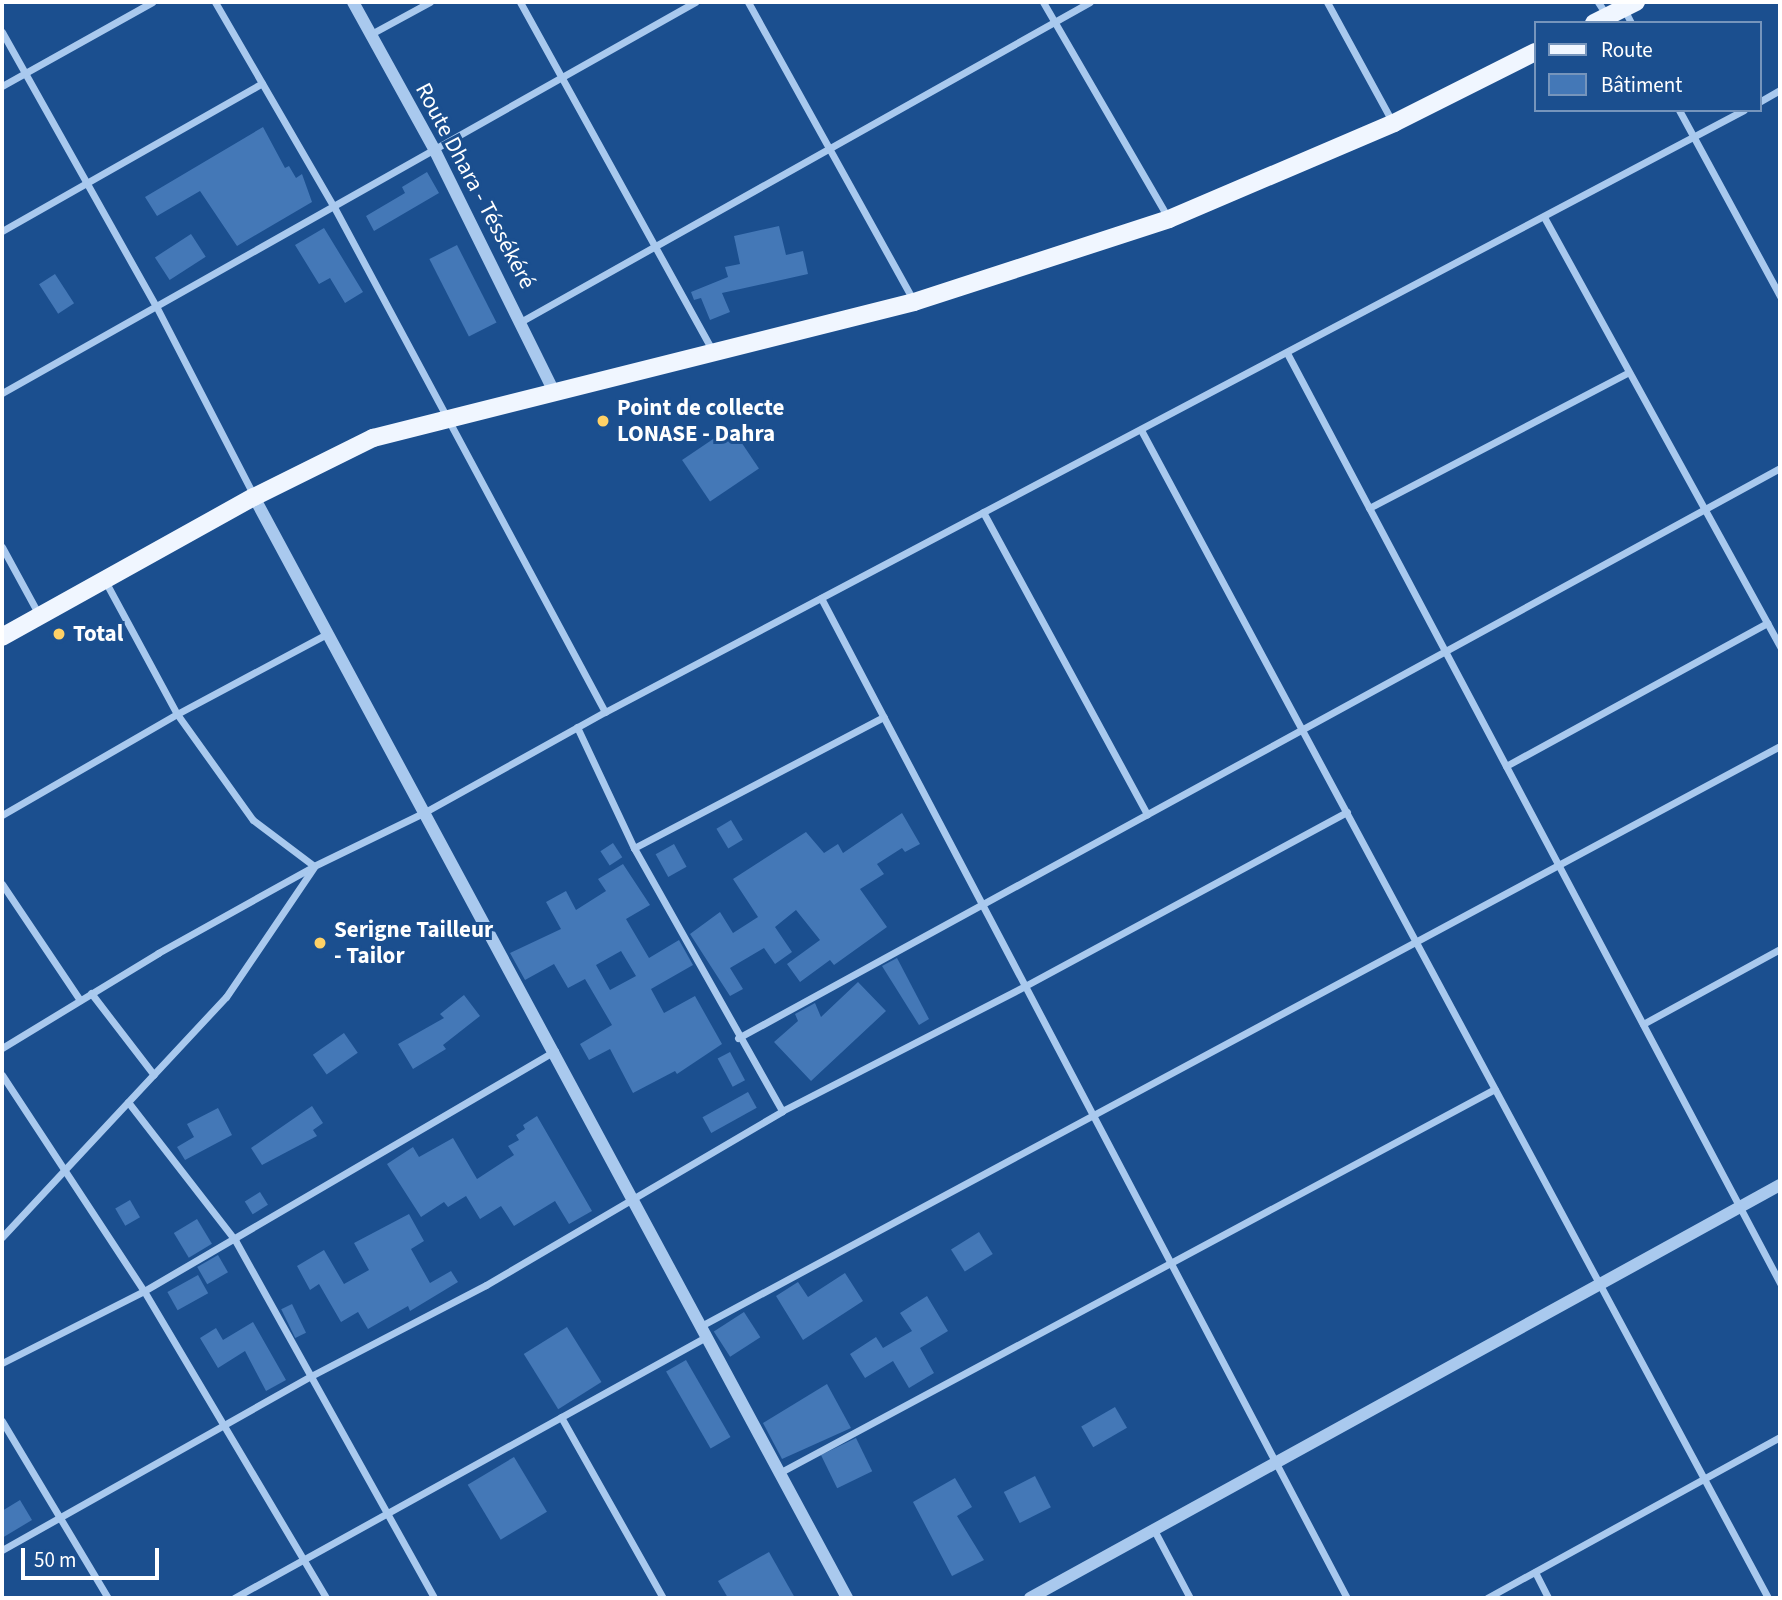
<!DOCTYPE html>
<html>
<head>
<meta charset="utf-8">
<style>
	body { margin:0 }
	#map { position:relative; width:1782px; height:1600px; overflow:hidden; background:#1b4f8f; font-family:"Source Sans 3",sans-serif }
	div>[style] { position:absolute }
	.building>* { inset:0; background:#4478b7; transform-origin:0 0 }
	.minor>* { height:7px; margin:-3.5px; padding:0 3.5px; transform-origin:3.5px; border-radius:3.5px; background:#a9c9ee }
	.tertiary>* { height:12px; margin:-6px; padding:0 6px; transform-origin:6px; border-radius:6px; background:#a9c9ee }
	.primary>* { height:18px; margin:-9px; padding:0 9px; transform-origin:9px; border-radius:9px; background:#f0f6ff }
	.dots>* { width:19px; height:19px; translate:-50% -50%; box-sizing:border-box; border:4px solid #1b4f8f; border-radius:50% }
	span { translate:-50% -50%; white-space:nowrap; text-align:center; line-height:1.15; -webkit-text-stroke:6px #1b4f8f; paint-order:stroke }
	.street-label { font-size:23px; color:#fff }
	.poi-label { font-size:23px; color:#fff; font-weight:700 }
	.left { translate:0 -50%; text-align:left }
	.frame { position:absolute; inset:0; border:4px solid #fff; pointer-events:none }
	.legend { position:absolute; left:1534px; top:21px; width:228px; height:91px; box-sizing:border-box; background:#1b4f8f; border:2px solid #7695bc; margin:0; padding:9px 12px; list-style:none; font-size:21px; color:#fff }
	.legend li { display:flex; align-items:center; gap:14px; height:35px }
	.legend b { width:35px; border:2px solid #7695bc }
	.scale { position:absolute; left:21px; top:1548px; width:138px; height:32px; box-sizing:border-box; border:4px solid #fff; border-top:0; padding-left:9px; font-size:21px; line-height:24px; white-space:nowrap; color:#fff; -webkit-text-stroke:5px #1b4f8f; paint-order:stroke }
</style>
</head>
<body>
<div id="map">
	<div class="building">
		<div style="clip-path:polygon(263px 127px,285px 168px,289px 166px,296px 178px,302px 174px,312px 202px,237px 246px,200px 191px,157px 216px,145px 197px)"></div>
		<div style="clip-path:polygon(427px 172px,439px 193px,374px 231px,366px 216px,405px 193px,402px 187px)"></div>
		<div style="clip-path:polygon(779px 226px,786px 255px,803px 251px,808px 274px,722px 293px,730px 312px,710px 320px,701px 298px,694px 300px,691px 292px,728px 277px,725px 267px,740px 264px,734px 236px)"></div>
		<div style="clip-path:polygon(324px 228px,363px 292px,345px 303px,330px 278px,319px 284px,295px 245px)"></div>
		<div style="left:191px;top:234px;width:27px;height:43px;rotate:57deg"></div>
		<div style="left:457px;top:245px;width:87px;height:31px;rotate:63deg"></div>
		<div style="left:55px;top:274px;width:35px;height:19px;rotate:57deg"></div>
		<div style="left:731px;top:427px;width:50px;height:59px;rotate:56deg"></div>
		<div style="clip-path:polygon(902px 813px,920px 844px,905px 852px,902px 848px,877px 864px,884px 874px,860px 889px,887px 927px,834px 965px,830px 960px,800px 982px,787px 964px,820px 940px,796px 910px,775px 927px,792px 952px,775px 964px,764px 948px,730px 968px,743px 989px,730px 996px,690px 934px,720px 912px,733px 933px,758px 917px,733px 879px,806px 832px,824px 853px,838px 844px,843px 853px)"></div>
		<div style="left:731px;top:820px;width:23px;height:17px;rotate:59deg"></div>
		<div style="left:613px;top:843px;width:17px;height:15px;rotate:57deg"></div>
		<div style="left:674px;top:844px;width:26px;height:21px;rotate:61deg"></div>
		<div style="clip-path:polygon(evenodd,623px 864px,650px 905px,626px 919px,649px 958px,679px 940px,693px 965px,651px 989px,664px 1013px,695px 996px,722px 1044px,677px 1074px,675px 1071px,633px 1093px,610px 1049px,589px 1060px,580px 1044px,612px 1025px,585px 979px,568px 988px,554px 964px,525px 980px,510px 953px,561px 929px,546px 902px,566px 891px,576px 910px,606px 891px,598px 879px,623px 864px,621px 951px,636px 976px,610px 990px,596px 965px,621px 951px)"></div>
		<div style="clip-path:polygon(897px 958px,929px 1019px,919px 1025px,882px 966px)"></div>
		<div style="clip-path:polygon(858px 982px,886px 1011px,811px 1081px,774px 1042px,798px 1021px,795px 1014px,815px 1003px,821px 1017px)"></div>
		<div style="clip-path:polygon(464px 995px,480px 1016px,443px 1045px,446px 1049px,413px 1069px,398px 1044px,444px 1018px,440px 1014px)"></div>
		<div style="left:344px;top:1033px;width:24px;height:38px;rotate:55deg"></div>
		<div style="left:730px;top:1052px;width:32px;height:14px;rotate:62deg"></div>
		<div style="left:748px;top:1092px;width:18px;height:52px;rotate:61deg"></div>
		<div style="clip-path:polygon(312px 1106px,323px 1123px,313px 1130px,317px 1136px,262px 1165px,251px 1148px)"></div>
		<div style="clip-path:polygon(218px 1108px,232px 1135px,185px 1160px,177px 1147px,194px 1137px,187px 1124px)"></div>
		<div style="clip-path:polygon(537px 1116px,592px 1211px,569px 1224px,555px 1201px,514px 1226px,501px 1206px,480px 1219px,466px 1196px,448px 1207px,444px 1202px,421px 1217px,387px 1164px,413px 1147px,419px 1157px,453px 1138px,477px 1179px,514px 1155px,508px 1146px,519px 1140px,516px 1135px,525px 1129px,523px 1125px)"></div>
		<div style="left:260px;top:1192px;width:15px;height:18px;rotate:58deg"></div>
		<div style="left:130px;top:1200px;width:20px;height:17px;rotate:60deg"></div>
		<div style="clip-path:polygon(409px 1214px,424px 1241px,411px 1249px,430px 1283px,451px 1271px,458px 1282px,410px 1311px,408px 1306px,368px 1329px,358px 1312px,341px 1322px,319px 1284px,310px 1290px,297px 1266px,324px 1250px,344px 1284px,369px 1270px,354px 1243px)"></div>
		<div style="left:197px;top:1219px;width:29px;height:27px;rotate:59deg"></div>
		<div style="left:979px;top:1232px;width:26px;height:33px;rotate:58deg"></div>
		<div style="left:218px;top:1255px;width:20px;height:24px;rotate:60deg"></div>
		<div style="clip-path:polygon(845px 1273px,863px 1301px,803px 1340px,776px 1296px,798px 1282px,808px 1297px)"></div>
		<div style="left:198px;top:1275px;width:21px;height:35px;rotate:61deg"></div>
		<div style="clip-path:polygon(927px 1296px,948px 1331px,920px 1348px,934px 1373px,909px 1388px,893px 1361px,865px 1378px,850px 1354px,876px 1337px,883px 1348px,912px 1331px,900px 1313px)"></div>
		<div style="left:292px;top:1304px;width:32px;height:12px;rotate:64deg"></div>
		<div style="left:744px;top:1312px;width:30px;height:36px;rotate:57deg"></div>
		<div style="clip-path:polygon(253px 1322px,286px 1380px,266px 1391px,245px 1351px,218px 1368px,200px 1338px,216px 1328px,223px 1340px)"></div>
		<div style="left:567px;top:1327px;width:65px;height:51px;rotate:58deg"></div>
		<div style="left:686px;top:1360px;width:89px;height:23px;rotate:60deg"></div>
		<div style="clip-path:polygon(827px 1384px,851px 1428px,782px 1459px,763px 1423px)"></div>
		<div style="left:1115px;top:1407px;width:24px;height:39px;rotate:60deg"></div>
		<div style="left:856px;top:1438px;width:37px;height:39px;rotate:64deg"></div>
		<div style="left:514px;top:1457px;width:64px;height:54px;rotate:59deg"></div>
		<div style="left:1035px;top:1476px;width:35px;height:35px;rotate:63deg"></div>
		<div style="clip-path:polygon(955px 1478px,972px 1507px,957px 1516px,984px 1560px,952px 1576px,913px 1502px)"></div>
		<div style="clip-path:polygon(20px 1500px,32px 1520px,2px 1538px,2px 1511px)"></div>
		<div style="clip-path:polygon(769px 1552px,795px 1598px,728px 1598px,718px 1581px)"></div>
	</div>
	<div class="minor">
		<div style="left:215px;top:2px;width:237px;rotate:59.9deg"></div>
		<div style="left:334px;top:207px;width:573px;rotate:61.78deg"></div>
		<div style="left:520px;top:2px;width:399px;rotate:61.1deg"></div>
		<div style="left:748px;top:2px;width:343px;rotate:61deg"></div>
		<div style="left:1043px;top:2px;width:250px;rotate:59.9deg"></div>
		<div style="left:1327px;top:2px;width:138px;rotate:61.4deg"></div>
		<div style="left:1598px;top:2px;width:17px;rotate:57deg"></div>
		<div style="left:1624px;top:9px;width:16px;rotate:63deg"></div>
		<div style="left:2px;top:32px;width:314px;rotate:60.7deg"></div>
		<div style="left:156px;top:306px;width:214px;rotate:62.7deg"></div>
		<div style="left:371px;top:34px;width:67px;rotate:-28.5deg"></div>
		<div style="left:2px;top:86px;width:172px;rotate:-29.2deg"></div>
		<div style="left:1759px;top:102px;width:24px;rotate:-30deg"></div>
		<div style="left:1679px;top:110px;width:212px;rotate:61.5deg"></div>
		<div style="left:1544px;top:217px;width:491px;rotate:61.2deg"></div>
		<div style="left:2px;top:231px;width:299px;rotate:-29.6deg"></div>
		<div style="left:522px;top:321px;width:651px;rotate:-29.32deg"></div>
		<div style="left:1287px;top:353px;width:1053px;rotate:62.07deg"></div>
		<div style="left:2px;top:393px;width:796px;rotate:-29.43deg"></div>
		<div style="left:1141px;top:430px;width:1326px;rotate:61.77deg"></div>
		<div style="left:1369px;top:508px;width:293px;rotate:-27.6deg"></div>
		<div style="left:983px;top:512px;width:344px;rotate:61.5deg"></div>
		<div style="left:2px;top:547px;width:77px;rotate:61.4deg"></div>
		<div style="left:104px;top:579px;width:153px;rotate:61.6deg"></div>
		<div style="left:177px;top:714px;width:130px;rotate:54.4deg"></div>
		<div style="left:253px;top:820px;width:76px;rotate:37deg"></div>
		<div style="left:821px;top:598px;width:1130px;rotate:62.26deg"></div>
		<div style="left:577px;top:727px;width:134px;rotate:64.8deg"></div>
		<div style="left:634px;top:848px;width:302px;rotate:60.6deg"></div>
		<div style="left:1506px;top:766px;width:298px;rotate:-28.7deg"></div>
		<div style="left:2px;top:815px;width:202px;rotate:-30deg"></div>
		<div style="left:177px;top:714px;width:170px;rotate:-28.1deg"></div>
		<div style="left:634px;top:848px;width:282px;rotate:-27.7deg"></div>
		<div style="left:2px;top:884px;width:140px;rotate:56.1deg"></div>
		<div style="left:91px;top:993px;width:103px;rotate:52.5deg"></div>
		<div style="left:1643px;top:1024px;width:156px;rotate:-28.7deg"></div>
		<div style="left:738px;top:1038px;width:1188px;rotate:-28.68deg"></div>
		<div style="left:2px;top:1048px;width:183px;rotate:-31.3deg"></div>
		<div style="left:158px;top:953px;width:179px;rotate:-29.1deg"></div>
		<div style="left:314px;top:866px;width:123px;rotate:-25.9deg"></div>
		<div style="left:425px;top:812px;width:206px;rotate:-29.1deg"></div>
		<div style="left:605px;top:712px;width:1288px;rotate:-27.86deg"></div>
		<div style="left:2px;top:1075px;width:258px;rotate:56.7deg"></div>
		<div style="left:144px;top:1291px;width:357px;rotate:59.3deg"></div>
		<div style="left:128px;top:1102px;width:175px;rotate:52.2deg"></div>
		<div style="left:235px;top:1240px;width:410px;rotate:60.9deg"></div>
		<div style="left:2px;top:1237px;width:328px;rotate:-47deg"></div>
		<div style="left:226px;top:997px;width:157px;rotate:-55.9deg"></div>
		<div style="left:699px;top:1327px;width:1227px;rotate:-28.26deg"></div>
		<div style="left:2px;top:1363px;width:159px;rotate:-26.9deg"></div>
		<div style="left:144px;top:1291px;width:476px;rotate:-30.3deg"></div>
		<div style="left:561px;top:1417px;width:208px;rotate:60.6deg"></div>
		<div style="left:2px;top:1421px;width:206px;rotate:59.1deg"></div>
		<div style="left:779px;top:1473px;width:812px;rotate:-28.21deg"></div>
		<div style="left:1154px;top:1530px;width:77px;rotate:62.1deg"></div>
		<div style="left:2px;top:1550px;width:355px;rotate:-29.4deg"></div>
		<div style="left:311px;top:1376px;width:197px;rotate:-27.5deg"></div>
		<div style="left:486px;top:1285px;width:343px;rotate:-30.4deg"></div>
		<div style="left:782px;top:1111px;width:273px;rotate:-27.2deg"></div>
		<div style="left:1025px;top:986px;width:366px;rotate:-28.4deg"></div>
		<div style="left:1535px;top:1572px;width:29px;rotate:63deg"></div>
		<div style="left:234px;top:1598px;width:537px;rotate:-28.95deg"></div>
		<div style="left:1487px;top:1598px;width:334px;rotate:-28.8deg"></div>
	</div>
	<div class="tertiary">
		<div style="left:353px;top:2px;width:168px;rotate:61.1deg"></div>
		<div style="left:434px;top:149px;width:271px;rotate:63.7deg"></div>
		<div style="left:254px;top:497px;width:1251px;rotate:61.69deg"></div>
		<div style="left:1030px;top:1598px;width:856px;rotate:-28.84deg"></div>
	</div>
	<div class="primary">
		<div style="left:1594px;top:23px;width:47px;rotate:-26.6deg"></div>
		<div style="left:2px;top:637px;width:288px;rotate:-29.1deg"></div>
		<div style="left:254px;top:497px;width:133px;rotate:-26.4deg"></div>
		<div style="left:373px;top:438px;width:558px;rotate:-14.11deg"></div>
		<div style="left:914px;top:302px;width:268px;rotate:-18deg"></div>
		<div style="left:1169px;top:219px;width:245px;rotate:-23.1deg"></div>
		<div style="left:1394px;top:123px;width:158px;rotate:-26.7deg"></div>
	</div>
	<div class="dots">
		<div style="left:603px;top:421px;background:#ffd166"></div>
		<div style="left:59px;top:634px;background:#ffd166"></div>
		<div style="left:320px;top:943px;background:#ffd166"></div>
	</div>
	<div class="street-label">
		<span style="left:475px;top:186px;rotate:62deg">Route Dhara - Téssékéré</span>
	</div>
	<div class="poi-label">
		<span class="left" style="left:617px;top:421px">Point de collecte<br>LONASE - Dahra</span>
		<span class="left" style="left:73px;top:634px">Total</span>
		<span class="left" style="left:334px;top:943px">Serigne Tailleur<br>- Tailor</span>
	</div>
	<div class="frame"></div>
	<ul class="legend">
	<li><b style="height:9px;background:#f0f6ff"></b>Route</li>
	<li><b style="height:19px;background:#4478b7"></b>Bâtiment</li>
	</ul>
	<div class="scale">50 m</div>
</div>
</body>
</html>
